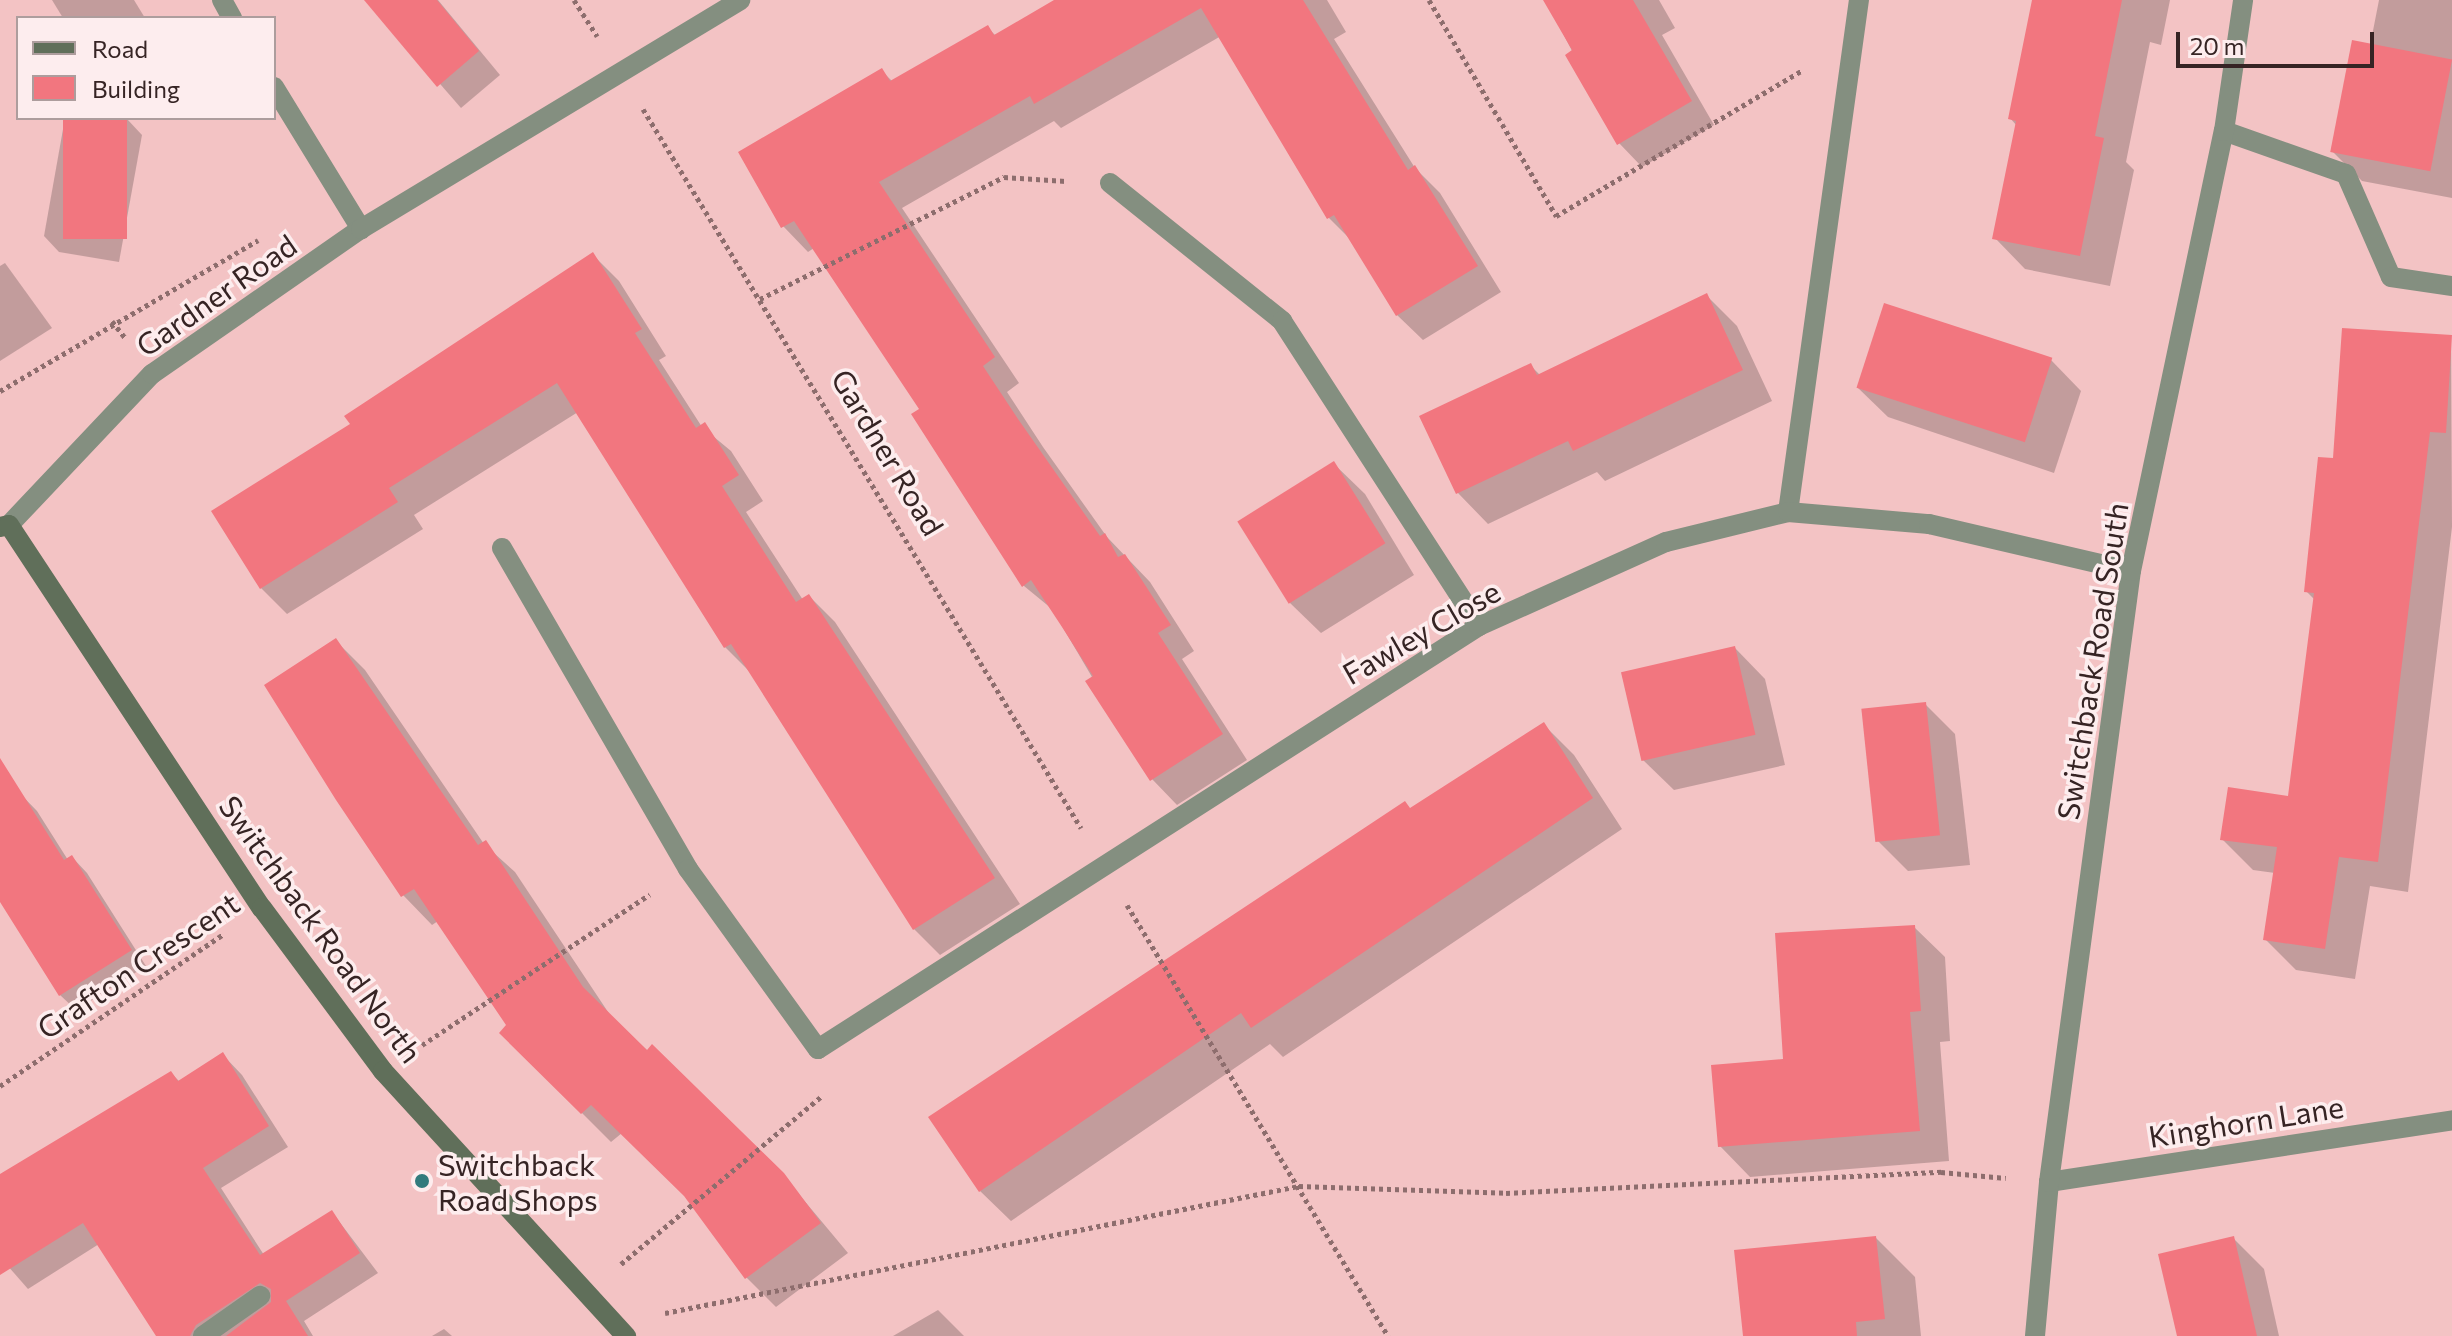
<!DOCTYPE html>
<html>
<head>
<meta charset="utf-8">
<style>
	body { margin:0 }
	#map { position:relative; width:2452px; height:1336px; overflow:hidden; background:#f3c3c4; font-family:Commissioner,sans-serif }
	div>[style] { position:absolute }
	.shadow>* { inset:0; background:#0003 }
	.building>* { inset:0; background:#f2767f; transform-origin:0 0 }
	.path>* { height:5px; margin-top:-2.5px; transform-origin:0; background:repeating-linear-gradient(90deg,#8d6d6d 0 4px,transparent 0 8px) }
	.service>* { height:20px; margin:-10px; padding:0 10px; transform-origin:10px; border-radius:10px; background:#848f80 }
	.minor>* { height:20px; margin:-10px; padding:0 10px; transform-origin:10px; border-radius:10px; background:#848f80 }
	.tertiary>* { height:20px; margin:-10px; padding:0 10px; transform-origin:10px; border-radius:10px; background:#848f80 }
	.secondary>* { height:20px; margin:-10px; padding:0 10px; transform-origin:10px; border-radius:10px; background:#606f5a }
	.dots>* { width:22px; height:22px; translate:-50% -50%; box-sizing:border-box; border:4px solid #fdedee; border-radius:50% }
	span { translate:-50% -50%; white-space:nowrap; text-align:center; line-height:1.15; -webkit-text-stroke:7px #fdedee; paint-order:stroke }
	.street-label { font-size:30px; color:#362424 }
	.poi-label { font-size:30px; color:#362424 }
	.left { translate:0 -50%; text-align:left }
	.legend { position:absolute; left:16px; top:16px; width:260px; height:104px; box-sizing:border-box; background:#fdedee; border:2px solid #ad9d9d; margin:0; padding:10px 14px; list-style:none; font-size:24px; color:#362424 }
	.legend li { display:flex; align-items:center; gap:16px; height:40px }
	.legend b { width:40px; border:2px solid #ad9d9d }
	.scale { position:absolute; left:2176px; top:32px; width:198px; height:36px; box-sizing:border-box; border:4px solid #362424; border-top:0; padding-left:10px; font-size:24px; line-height:28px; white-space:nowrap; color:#362424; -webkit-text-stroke:6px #fdedee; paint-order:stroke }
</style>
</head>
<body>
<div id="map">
	<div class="shadow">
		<div style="clip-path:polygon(52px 0,134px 0,145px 18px,63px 18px)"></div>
		<div style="clip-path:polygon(367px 0,438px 0,500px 75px,461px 108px)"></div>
		<div style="clip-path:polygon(1058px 0,1327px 0,1346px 32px,1334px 39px,1415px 168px,1440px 193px,1501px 292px,1423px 340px,1397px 315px,1352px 241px,1329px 218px,1221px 36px,1061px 128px,1054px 121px,902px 208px,1019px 383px,1007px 392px,1043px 447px,1107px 537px,1150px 582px,1194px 651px,1182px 659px,1247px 760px,1177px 805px,1152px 779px,1052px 609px,1024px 586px,914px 414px,922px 410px,814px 248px,808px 252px,783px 226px,882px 71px,893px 82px,988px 28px,996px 36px)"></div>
		<div style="clip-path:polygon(1546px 0,1659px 0,1675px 28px,1662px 35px,1714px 125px,1642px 167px,1619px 143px)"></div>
		<div style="clip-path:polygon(2034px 0,2170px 0,2161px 45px,2150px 42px,2126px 162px,2134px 170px,2110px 286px,2025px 269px,1995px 238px,2017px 126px,2010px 118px)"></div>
		<div style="clip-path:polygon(2379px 0,2452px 0,2452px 198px,2362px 181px,2332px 151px,2370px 46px)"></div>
		<div style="clip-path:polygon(65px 118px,127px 119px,142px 135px,119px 262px,59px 252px,44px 236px)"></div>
		<div style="clip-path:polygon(593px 255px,619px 281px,666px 356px,659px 360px,702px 427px,731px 451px,763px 501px,746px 512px,803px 600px,809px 596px,835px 622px,1020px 904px,940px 955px,914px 929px,752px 674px,725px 647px,578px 412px,414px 515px,423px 529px,287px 614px,261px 588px,353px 425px)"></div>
		<div style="clip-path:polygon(5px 263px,52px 328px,0 361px,0 266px)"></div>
		<div style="clip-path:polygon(1707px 296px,1737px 326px,1772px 401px,1605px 481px,1597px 472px,1488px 524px,1458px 493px,1422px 417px,1530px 365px,1540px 375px)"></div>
		<div style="clip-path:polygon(2451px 337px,2452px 527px,2408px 892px,2370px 886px,2355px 979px,2296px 970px,2265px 939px,2275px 873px,2253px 870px,2222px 839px,2290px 798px,2315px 600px,2306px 591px,2335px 460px)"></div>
		<div style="clip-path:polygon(2051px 360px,2081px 391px,2054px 473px,1888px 417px,1857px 387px)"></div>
		<div style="clip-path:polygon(1334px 464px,1365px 494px,1414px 575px,1321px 633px,1290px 603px)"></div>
		<div style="clip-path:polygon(335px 640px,365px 670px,484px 844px,515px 872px,612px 1018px,782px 1174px,848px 1253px,776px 1307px,747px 1278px,687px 1197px,622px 1133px,611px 1142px,502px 1033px,509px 1025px,438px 921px,432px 925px,403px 895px)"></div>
		<div style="clip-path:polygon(1735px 648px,1765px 679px,1785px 765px,1674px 790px,1643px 760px)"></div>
		<div style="clip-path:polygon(1925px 704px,1955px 734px,1970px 865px,1908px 871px,1877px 840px)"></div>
		<div style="clip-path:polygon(1543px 724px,1574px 755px,1622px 829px,1283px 1057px,1270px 1044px,1011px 1221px,980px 1191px,1411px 810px)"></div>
		<div style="clip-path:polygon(0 773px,37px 811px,68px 860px,72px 857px,87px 873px,146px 966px,76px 1010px,60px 995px,0 898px)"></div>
		<div style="clip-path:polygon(1914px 927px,1945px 957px,1950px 1041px,1940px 1042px,1949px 1161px,1750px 1177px,1720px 1146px,1785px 1061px)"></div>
		<div style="clip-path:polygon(223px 1055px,242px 1075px,288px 1147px,221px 1188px,264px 1255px,332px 1212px,378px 1273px,304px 1321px,313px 1336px,164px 1336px,99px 1244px,28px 1289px,0 1257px,0 1178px,171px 1073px,180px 1082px)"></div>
		<div style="clip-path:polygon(1876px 1238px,1915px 1277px,1921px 1336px,1745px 1336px)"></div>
		<div style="clip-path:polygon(2234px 1239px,2264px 1269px,2279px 1336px,2179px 1336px)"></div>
		<div style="clip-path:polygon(938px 1310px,964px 1336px,893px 1336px)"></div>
		<div style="clip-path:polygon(444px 1329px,452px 1336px,432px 1336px)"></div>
	</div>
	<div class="building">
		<div style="clip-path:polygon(364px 0,437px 0,479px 51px,437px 87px)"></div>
		<div style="clip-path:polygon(1054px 0,1303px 0,1408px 170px,1415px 165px,1478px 266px,1396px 316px,1334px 215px,1327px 219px,1201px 8px,1034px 104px,1030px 96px,879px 182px,995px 357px,983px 366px,1018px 419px,1100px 536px,1105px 533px,1118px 557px,1125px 554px,1171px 625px,1158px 633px,1223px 734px,1150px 781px,1085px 681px,1093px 676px,1062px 627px,1031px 580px,1022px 587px,911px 414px,919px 409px,881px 352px,794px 221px,781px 228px,738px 152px,882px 68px,890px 81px,988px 25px,994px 35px)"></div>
		<div style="clip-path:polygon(1543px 0,1633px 0,1692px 101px,1617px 145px,1565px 55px,1572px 50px)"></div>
		<div style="clip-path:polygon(2032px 0,2122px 0,2095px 136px,2104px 138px,2080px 256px,1992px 239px,2016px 121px,2008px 119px)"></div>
		<div style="left:2352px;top:40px;width:102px;height:114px;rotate:11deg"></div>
		<div style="left:63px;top:118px;width:64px;height:121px"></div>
		<div style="clip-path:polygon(593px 252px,642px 329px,635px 333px,696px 428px,705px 422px,739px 475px,722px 486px,796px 602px,809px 594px,995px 878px,913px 930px,731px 644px,724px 648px,557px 383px,389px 488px,398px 502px,260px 589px,211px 511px,350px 424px,344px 416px)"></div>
		<div style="clip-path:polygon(1707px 293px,1743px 370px,1573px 451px,1568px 441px,1456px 494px,1419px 416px,1531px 363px,1537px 375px)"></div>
		<div style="left:1884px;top:303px;width:177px;height:89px;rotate:18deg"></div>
		<div style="clip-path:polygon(2342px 328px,2452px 335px,2446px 433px,2430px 432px,2378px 862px,2339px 857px,2325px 949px,2263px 940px,2277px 847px,2220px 840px,2228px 787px,2288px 796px,2314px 593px,2304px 592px,2318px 457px,2333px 458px)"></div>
		<div style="left:1334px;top:461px;width:97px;height:114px;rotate:58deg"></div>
		<div style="clip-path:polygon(336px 638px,478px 845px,486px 840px,583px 987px,647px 1050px,652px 1044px,784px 1173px,821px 1223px,745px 1279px,684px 1196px,591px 1105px,581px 1114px,499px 1033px,506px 1025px,414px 889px,401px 897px,336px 800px,264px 685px)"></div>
		<div style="left:1735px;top:646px;width:91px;height:117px;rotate:77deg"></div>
		<div style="left:1926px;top:702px;width:134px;height:65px;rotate:84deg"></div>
		<div style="clip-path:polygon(1544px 722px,1593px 798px,1251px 1028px,1241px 1013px,979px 1192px,928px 1117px,1405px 801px,1410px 808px)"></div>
		<div style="clip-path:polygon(0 758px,64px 860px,72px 855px,132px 950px,59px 996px,0 902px)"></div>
		<div style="clip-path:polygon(1915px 925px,1921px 1011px,1910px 1012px,1920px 1131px,1718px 1147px,1711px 1065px,1783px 1059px,1775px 933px)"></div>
		<div style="clip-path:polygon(223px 1052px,269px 1126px,203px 1168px,260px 1255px,332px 1210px,360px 1253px,286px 1301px,308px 1336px,226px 1336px,271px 1302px,271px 1289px,260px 1283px,196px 1325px,190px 1336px,156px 1336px,83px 1223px,0 1275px,0 1174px,171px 1071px,178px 1081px)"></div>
		<div style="clip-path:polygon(1876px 1236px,1885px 1319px,1856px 1322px,1857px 1336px,1743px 1336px,1734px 1250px)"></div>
		<div style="clip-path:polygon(2234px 1236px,2257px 1336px,2177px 1336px,2158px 1254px)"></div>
	</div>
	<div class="path">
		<div style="left:574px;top:0;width:43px;rotate:57.4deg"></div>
		<div style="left:1429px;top:0;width:251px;rotate:59.5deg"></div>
		<div style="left:1556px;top:216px;width:285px;rotate:-30.6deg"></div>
		<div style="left:643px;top:109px;width:842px;rotate:58.65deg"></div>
		<div style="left:760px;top:299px;width:273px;rotate:-26.6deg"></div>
		<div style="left:1004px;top:177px;width:62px;rotate:3.7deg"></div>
		<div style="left:112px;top:321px;width:23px;rotate:52deg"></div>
		<div style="left:0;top:391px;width:299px;rotate:-30.3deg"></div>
		<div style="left:1127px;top:905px;width:504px;rotate:58.8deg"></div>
		<div style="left:422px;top:1045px;width:273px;rotate:-33.5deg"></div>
		<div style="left:0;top:1086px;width:271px;rotate:-34.2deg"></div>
		<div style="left:621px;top:1264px;width:262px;rotate:-39.9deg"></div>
		<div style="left:665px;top:1313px;width:647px;rotate:-11.33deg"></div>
		<div style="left:1299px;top:1186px;width:207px;rotate:1.9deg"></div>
		<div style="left:1506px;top:1193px;width:436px;rotate:-2.8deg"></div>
		<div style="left:1941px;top:1172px;width:65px;rotate:5.3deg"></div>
	</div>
	<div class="service">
		<div style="left:2224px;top:131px;width:129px;rotate:19.4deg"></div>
		<div style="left:2346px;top:174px;width:112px;rotate:66.4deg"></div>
		<div style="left:2391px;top:277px;width:62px;rotate:8.4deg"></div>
		<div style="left:1110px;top:183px;width:221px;rotate:38.7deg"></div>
		<div style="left:1282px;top:321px;width:363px;rotate:57.1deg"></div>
		<div style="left:1788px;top:512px;width:517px;rotate:-82.11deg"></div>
		<div style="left:502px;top:548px;width:371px;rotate:59.9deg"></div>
		<div style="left:688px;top:869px;width:222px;rotate:54.2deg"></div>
		<div style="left:203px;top:1336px;width:70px;rotate:-35.1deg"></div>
	</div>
	<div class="minor">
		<div style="left:222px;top:0;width:21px;rotate:61deg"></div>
		<div style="left:274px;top:87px;width:167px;rotate:58.5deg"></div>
		<div style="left:818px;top:1049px;width:785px;rotate:-32.62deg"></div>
		<div style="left:1479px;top:626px;width:205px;rotate:-24.2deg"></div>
		<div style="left:1666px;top:542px;width:126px;rotate:-13.8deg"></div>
		<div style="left:1788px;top:512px;width:142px;rotate:4.9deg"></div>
		<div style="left:1929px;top:524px;width:207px;rotate:13.1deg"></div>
		<div style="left:2049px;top:1182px;width:408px;rotate:-8.7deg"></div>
		<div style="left:2035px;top:1336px;width:155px;rotate:-84.8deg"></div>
		<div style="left:2049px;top:1182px;width:616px;rotate:-82.36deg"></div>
		<div style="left:2131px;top:571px;width:450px;rotate:-78.1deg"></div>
		<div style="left:2224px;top:131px;width:132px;rotate:-81.7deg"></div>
	</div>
	<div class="tertiary">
		<div style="left:9px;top:525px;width:208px;rotate:-46.6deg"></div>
		<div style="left:152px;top:374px;width:254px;rotate:-34.8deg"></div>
		<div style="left:361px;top:229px;width:443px;rotate:-31.1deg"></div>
	</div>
	<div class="secondary">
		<div style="left:0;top:527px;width:9px;rotate:-13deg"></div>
		<div style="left:9px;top:525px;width:459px;rotate:56.6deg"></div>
		<div style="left:262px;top:908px;width:203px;rotate:53.4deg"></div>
		<div style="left:383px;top:1071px;width:360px;rotate:47.5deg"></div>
	</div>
	<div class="dots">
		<div style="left:422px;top:1181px;background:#327b7d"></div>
	</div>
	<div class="street-label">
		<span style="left:216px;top:295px;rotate:-35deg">Gardner Road</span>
		<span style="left:888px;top:452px;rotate:59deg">Gardner Road</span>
		<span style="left:1421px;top:632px;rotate:-30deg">Fawley Close</span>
		<span style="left:2092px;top:661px;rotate:-81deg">Switchback Road South</span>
		<span style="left:321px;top:929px;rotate:54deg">Switchback Road North</span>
		<span style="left:138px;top:965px;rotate:-34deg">Grafton Crescent</span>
		<span style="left:2246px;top:1121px;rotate:-9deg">Kinghorn Lane</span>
	</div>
	<div class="poi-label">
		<span class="left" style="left:438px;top:1181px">Switchback<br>Road Shops</span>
	</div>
	<ul class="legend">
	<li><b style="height:10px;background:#606f5a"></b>Road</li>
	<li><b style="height:22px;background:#f2767f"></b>Building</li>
	</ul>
	<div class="scale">20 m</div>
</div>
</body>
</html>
